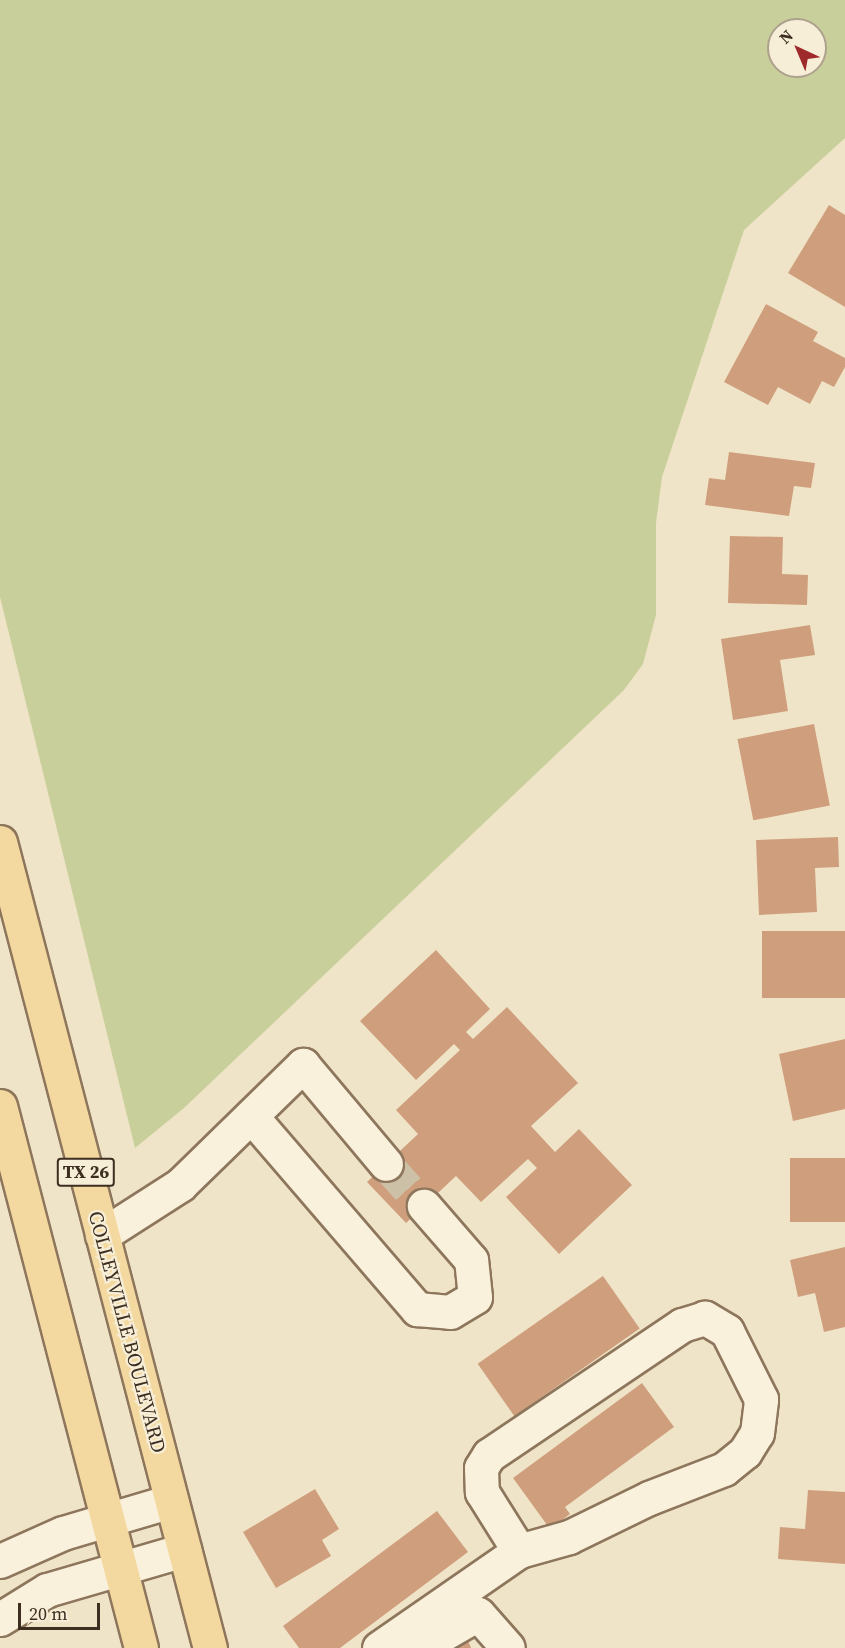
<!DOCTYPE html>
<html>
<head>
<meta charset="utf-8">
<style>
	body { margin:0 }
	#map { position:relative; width:845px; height:1648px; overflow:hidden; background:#f0e4c8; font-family:"Source Serif 4",serif }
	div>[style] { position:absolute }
	.green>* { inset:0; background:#c9cf9b }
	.building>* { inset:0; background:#cf9f7d; transform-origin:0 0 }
	.minor-tunnel>* { height:33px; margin-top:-16.5px; transform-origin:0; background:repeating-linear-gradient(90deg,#ccc0a6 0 33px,transparent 0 49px) }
	.roads { filter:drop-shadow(2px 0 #8d765c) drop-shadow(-2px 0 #8d765c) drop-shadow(0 2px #8d765c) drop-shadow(0 -2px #8d765c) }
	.minor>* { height:33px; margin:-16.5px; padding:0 16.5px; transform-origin:16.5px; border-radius:16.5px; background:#faf1dc }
	.major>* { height:33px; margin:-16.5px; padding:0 16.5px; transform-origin:16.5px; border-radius:16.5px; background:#f3d9a0 }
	span { translate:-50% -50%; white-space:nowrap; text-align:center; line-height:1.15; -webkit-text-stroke:4.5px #f7eed8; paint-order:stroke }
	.shield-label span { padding:2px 4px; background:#f7eed8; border:2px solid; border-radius:4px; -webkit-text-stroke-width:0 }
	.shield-label { font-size:18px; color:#3d2e20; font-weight:700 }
	.street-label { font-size:20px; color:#3d2e20 }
	.north { position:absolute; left:767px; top:18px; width:60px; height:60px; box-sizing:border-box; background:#f7eed8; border:2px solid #ada18e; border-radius:50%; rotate:316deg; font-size:16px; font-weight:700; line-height:24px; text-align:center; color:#3d2e20 }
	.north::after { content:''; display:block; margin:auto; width:21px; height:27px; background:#9e2a2b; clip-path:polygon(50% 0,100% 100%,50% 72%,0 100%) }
	.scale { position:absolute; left:18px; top:1603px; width:82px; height:27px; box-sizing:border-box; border:3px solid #3d2e20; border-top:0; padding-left:8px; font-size:18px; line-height:21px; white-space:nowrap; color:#3d2e20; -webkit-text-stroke:4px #f7eed8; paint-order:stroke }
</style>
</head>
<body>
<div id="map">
	<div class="green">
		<div style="clip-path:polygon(evenodd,0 0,845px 0,845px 138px,744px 230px,662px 477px,656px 523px,656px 615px,643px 664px,624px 690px,184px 1108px,135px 1148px,0 597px,0 0,779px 30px,815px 30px,815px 66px,779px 66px,779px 30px)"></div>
	</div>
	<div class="building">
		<div style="clip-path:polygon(829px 205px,845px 215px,845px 307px,788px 273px)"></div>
		<div style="clip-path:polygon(766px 304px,818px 332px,813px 341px,845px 358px,845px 367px,834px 387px,822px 381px,810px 404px,778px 387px,768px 405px,724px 382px)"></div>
		<div style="clip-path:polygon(729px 452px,815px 463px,811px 488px,794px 486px,789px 516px,705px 505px,709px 478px,725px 480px)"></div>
		<div style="clip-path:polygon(730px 536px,783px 537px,782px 574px,808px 575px,807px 605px,728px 603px)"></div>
		<div style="clip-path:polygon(810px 625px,815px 655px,780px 660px,788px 711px,733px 720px,721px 639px)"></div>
		<div style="left:814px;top:724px;width:83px;height:78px;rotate:79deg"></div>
		<div style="clip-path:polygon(838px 837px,839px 867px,815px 868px,817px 912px,759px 915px,756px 840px)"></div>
		<div style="left:845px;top:931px;width:67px;height:83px;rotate:90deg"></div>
		<div style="clip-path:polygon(436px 950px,490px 1009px,466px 1032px,473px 1039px,507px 1007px,578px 1083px,531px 1126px,555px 1152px,579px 1129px,632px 1185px,559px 1254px,506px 1197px,537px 1168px,528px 1159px,481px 1202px,456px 1176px,406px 1223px,367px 1182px,418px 1134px,396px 1110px,460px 1050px,454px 1044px,416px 1080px,360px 1021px)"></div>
		<div style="clip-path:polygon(845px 1039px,845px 1109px,793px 1121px,779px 1054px)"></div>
		<div style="left:845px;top:1158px;width:64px;height:55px;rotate:90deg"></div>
		<div style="clip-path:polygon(845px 1247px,845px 1327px,824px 1332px,815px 1293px,798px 1297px,790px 1260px)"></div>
		<div style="left:603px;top:1276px;width:64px;height:153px;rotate:55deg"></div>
		<div style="clip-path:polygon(642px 1383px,674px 1427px,565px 1507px,570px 1514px,550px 1529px,513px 1478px)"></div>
		<div style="clip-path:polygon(315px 1489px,339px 1529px,322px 1540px,331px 1556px,276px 1588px,243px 1532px)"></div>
		<div style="clip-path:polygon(808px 1490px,845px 1492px,845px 1564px,778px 1559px,780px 1527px,805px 1529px)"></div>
		<div style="clip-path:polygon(437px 1511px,468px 1552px,340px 1648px,299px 1648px,283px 1626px)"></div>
		<div style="clip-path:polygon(467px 1638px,471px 1648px,446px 1648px)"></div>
	</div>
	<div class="minor-tunnel">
		<div style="left:386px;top:1164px;width:57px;rotate:47.9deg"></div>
	</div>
	<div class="roads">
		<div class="minor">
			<div style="left:251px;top:1116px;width:255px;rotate:49.3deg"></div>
			<div style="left:417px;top:1309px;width:33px;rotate:5deg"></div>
			<div style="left:450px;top:1312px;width:29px;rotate:-31deg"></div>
			<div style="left:475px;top:1297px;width:37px;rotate:-96deg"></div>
			<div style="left:471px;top:1260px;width:72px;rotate:-131deg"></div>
			<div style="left:102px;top:1235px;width:93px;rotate:-32.7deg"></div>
			<div style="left:180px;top:1185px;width:172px;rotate:-44.3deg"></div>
			<div style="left:303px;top:1065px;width:129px;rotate:50deg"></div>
			<div style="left:0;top:1561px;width:69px;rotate:-24deg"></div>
			<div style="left:63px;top:1533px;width:113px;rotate:-16.5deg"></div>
			<div style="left:0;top:1619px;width:55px;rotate:-31.7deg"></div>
			<div style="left:47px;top:1590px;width:143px;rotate:-16.3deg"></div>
			<div style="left:379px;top:1648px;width:170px;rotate:-34.7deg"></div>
			<div style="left:519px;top:1551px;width:52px;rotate:-15.6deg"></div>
			<div style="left:569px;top:1537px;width:89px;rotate:-26deg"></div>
			<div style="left:649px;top:1498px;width:80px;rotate:-21.1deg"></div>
			<div style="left:724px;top:1469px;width:27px;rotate:-39deg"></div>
			<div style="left:745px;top:1452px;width:22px;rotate:-58deg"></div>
			<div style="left:757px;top:1433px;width:34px;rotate:-83deg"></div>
			<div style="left:761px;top:1399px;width:76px;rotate:-116.6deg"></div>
			<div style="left:727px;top:1331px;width:26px;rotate:-149deg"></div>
			<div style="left:705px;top:1318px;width:24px;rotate:163deg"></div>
			<div style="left:682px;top:1325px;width:233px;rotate:146deg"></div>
			<div style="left:489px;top:1455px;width:15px;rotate:122deg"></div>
			<div style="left:481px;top:1468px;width:24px;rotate:88deg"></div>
			<div style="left:482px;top:1492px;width:70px;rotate:57.9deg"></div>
			<div style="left:419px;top:1648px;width:68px;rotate:-30deg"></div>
			<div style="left:478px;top:1614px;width:45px;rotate:48.6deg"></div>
		</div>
		<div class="major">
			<div style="left:0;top:842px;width:833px;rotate:75.4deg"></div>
			<div style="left:0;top:1106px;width:560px;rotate:75.42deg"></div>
		</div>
	</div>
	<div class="shield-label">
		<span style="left:86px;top:1172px">TX 26</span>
	</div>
	<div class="street-label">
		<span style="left:127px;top:1332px;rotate:75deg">COLLEYVILLE BOULEVARD</span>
	</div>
	<div class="north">N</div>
	<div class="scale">20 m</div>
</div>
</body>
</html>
